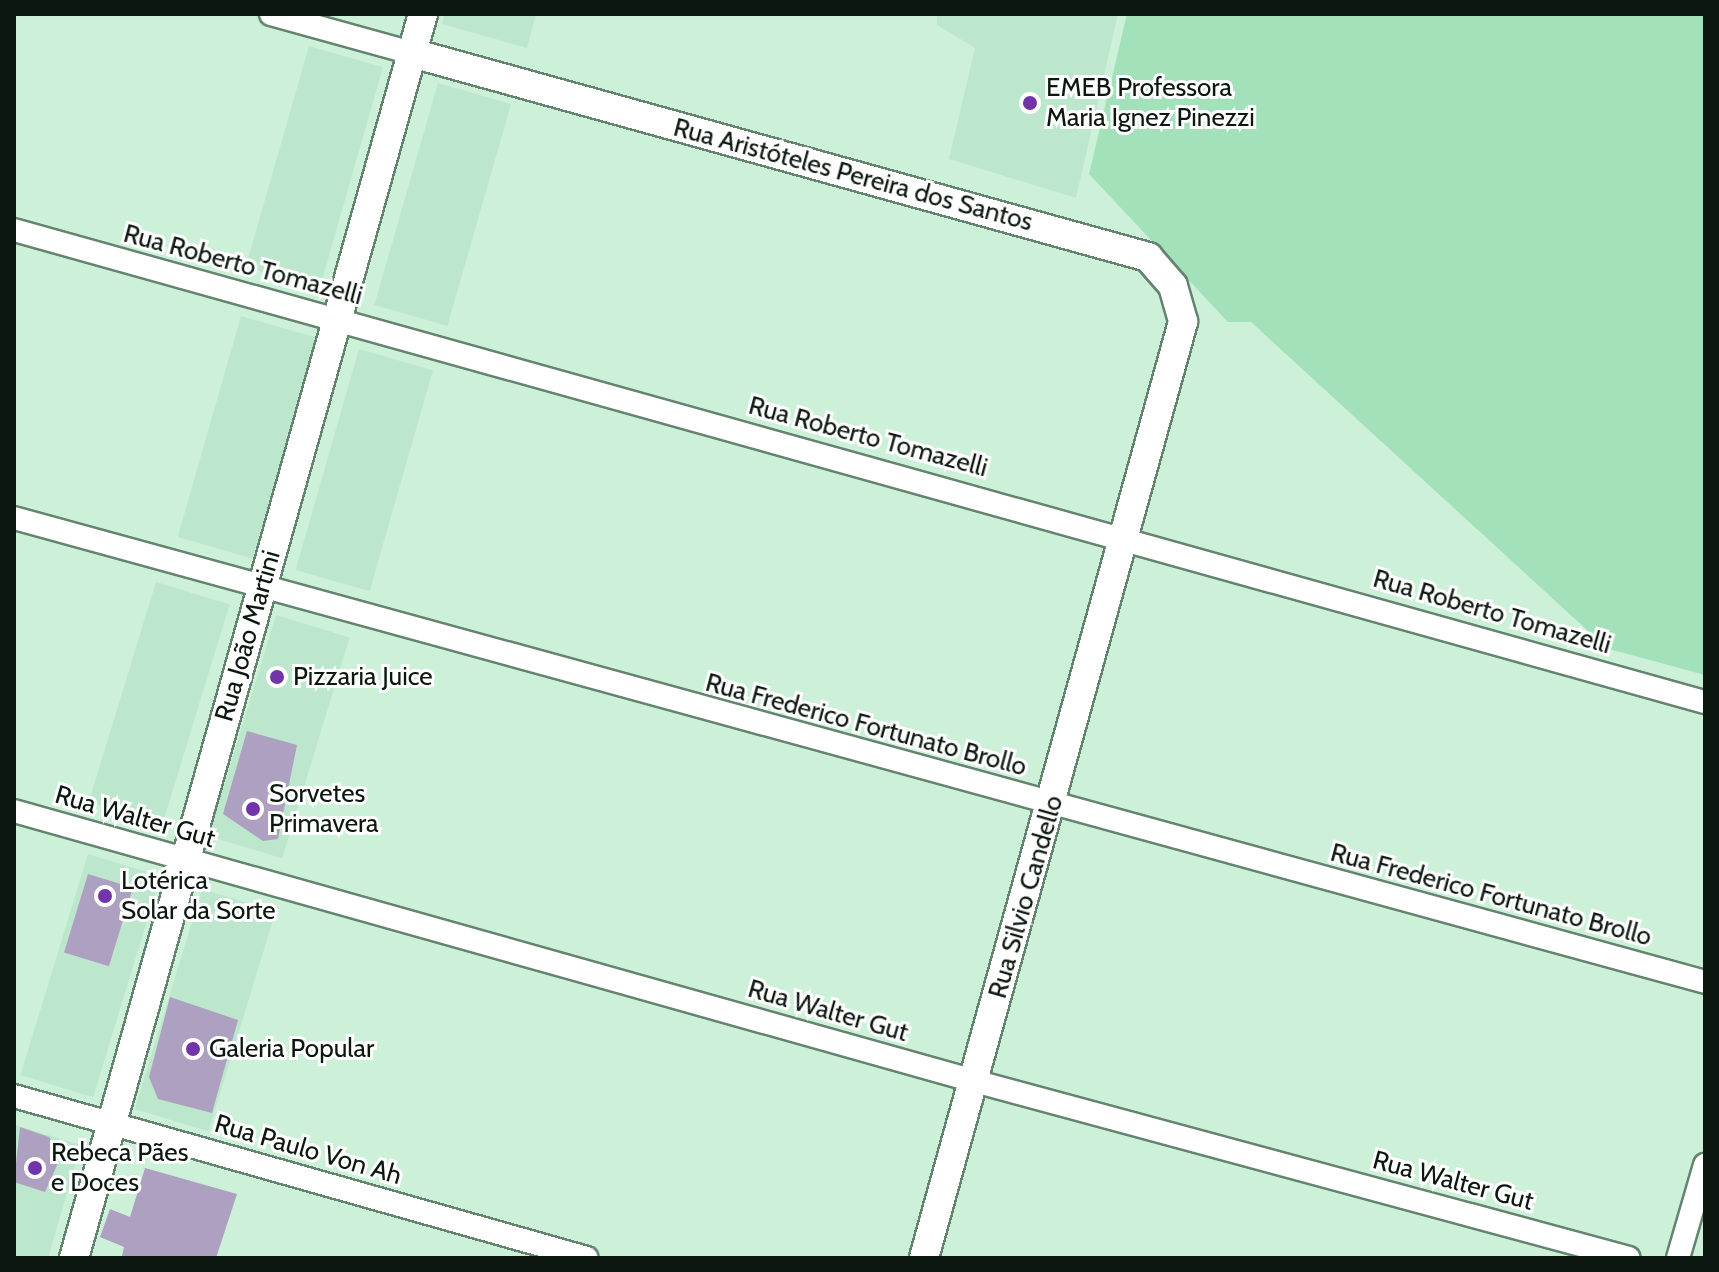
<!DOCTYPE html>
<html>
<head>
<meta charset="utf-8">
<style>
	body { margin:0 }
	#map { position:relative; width:1719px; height:1272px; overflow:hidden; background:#cdf0d9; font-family:Cabin,sans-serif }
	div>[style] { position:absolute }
	.built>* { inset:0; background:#bde7cc; transform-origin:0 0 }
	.green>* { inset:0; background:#a3e1ba }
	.building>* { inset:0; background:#ada0c0; transform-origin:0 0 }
	.roads { filter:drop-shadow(2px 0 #64846f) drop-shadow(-2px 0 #64846f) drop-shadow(0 2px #64846f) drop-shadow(0 -2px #64846f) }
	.minor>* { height:22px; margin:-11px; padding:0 11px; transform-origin:11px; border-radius:11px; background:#fff }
	.tertiary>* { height:28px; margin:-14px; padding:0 14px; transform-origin:14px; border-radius:14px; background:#fff }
	.dots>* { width:22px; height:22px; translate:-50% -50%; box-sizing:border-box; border:4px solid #fff; border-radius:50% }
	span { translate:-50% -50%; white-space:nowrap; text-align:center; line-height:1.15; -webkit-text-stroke:6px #fff; paint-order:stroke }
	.poi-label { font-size:26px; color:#0b170f }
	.left { translate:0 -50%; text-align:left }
	.street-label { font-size:26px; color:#0b170f }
	.frame { position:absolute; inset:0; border:16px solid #0b170f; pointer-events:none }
</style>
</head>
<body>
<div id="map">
	<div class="built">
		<div style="clip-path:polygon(445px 14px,536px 14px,527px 48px,442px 24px)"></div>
		<div style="clip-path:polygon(937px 14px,1118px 14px,1076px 198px,949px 159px,975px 48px,937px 25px)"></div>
		<div style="left:309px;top:46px;width:77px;height:230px;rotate:16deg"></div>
		<div style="left:438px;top:83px;width:76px;height:231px;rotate:16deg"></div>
		<div style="left:241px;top:316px;width:78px;height:230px;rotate:16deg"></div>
		<div style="left:359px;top:349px;width:77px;height:230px;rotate:16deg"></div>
		<div style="left:156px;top:582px;width:77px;height:230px;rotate:17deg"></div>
		<div style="left:276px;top:615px;width:77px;height:231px;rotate:17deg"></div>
		<div style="left:88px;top:854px;width:76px;height:231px;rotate:17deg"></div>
		<div style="left:202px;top:889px;width:77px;height:230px;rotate:17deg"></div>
		<div style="clip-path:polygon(14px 1125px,81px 1145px,48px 1258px,14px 1258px)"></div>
	</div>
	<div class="green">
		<div style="clip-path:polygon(1127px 14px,1705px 14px,1705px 675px,1587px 643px,1587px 630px,1251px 322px,1228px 322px,1089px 174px)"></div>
	</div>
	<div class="building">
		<div style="clip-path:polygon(247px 731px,297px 745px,278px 839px,263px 841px,223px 814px)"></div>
		<div style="left:88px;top:874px;width:47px;height:82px;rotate:17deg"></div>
		<div style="clip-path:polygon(170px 997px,238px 1020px,212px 1113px,158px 1099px,149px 1077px)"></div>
		<div style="clip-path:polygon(20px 1127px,49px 1137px,62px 1154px,45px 1192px,14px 1182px)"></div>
		<div style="clip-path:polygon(145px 1168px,237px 1194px,216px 1258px,128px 1258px,122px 1256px,124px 1247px,100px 1237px,110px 1209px,130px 1217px)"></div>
	</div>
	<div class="roads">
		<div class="minor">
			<div style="left:271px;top:14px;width:146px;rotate:15.5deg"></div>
			<div style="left:14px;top:230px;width:1756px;rotate:15.6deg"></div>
			<div style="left:14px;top:518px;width:1754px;rotate:15.34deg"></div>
			<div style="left:14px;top:811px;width:997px;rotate:15.71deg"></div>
			<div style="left:974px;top:1081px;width:678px;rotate:15.12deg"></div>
			<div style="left:14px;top:1096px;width:595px;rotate:15.79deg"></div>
			<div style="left:1678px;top:1258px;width:97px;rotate:-73.8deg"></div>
		</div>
		<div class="tertiary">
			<div style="left:412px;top:53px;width:764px;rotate:15.49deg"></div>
			<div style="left:1148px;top:257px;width:38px;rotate:49deg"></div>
			<div style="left:1173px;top:286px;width:37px;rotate:74deg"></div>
			<div style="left:1183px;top:322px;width:971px;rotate:105.47deg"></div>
			<div style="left:74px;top:1258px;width:1292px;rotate:-74.33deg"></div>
		</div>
	</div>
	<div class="dots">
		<div style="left:1030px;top:103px;background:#7134a9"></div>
		<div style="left:277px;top:677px;background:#7134a9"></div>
		<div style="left:253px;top:809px;background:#7134a9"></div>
		<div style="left:105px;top:896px;background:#7134a9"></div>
		<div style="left:193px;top:1049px;background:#7134a9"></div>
		<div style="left:35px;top:1168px;background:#7134a9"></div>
	</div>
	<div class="poi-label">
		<span class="left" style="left:1046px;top:103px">EMEB Professora<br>Maria Ignez Pinezzi</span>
		<span class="left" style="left:293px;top:677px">Pizzaria Juice</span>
		<span class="left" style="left:269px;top:809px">Sorvetes<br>Primavera</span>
		<span class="left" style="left:121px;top:896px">Lotérica<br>Solar da Sorte</span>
		<span class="left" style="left:209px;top:1049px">Galeria Popular</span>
		<span class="left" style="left:51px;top:1168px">Rebeca Pães<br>e Doces</span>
	</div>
	<div class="street-label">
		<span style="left:853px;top:175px;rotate:15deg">Rua Aristóteles Pereira dos Santos</span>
		<span style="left:243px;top:265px;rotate:15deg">Rua Roberto Tomazelli</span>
		<span style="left:868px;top:437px;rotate:15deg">Rua Roberto Tomazelli</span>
		<span style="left:1492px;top:612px;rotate:16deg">Rua Roberto Tomazelli</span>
		<span style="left:248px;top:636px;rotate:-74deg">Rua João Martini</span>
		<span style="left:866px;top:725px;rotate:15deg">Rua Frederico Fortunato Brollo</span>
		<span style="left:135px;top:817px;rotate:16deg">Rua Walter Gut</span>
		<span style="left:1491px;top:895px;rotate:15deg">Rua Frederico Fortunato Brollo</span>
		<span style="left:1026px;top:897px;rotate:-74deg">Rua Silvio Candello</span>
		<span style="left:828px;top:1011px;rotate:16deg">Rua Walter Gut</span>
		<span style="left:308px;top:1150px;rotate:16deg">Rua Paulo Von Ah</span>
		<span style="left:1453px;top:1181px;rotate:15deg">Rua Walter Gut</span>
	</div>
	<div class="frame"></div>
</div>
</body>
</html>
